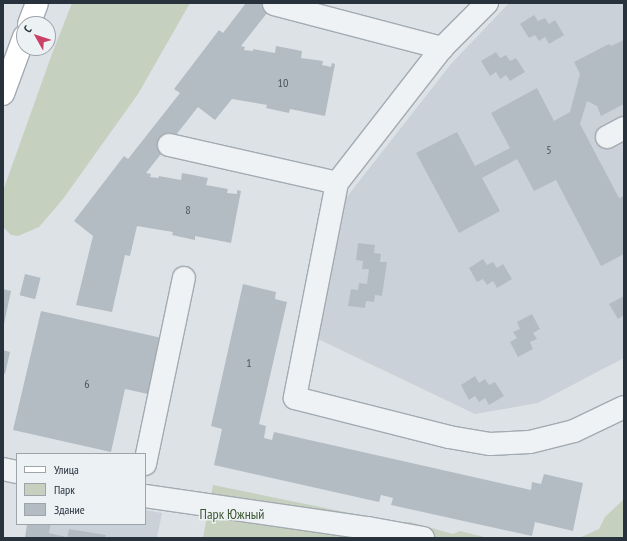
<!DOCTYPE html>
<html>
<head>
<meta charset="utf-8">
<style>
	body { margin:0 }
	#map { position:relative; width:627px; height:541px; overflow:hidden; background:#dde2e7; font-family:"PT Sans Narrow",sans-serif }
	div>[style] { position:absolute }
	.built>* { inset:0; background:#cbd1d8 }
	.green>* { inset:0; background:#c5d0be }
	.building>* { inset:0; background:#b4bcc3; transform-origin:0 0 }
	.roads { filter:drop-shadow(1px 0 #a3aab1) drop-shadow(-1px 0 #a3aab1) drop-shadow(0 1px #a3aab1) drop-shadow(0 -1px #a3aab1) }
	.minor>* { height:22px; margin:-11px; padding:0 11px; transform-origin:11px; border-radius:11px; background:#eff2f5 }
	.major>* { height:22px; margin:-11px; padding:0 11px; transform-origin:11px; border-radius:11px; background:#fff }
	span { translate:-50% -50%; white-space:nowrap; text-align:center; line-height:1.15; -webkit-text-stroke:3px #ecf1f4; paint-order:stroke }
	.number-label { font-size:12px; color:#4a545e }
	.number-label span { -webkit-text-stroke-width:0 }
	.park-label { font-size:14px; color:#405834 }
	.frame { position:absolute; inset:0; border:4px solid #27323d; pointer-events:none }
	.legend { position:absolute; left:16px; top:453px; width:130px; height:72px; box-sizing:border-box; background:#ecf1f4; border:1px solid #9da5ab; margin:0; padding:5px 7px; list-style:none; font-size:12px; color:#27323d }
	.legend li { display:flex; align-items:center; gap:8px; height:20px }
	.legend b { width:20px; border:1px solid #9da5ab }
	.north { position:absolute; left:16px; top:16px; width:40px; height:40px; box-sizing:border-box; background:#ecf1f4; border:1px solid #9da5ab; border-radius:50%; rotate:309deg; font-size:11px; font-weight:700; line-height:16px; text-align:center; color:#27323d }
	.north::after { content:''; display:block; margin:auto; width:14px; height:18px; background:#cb4268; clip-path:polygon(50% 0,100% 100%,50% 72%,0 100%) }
</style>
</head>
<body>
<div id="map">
	<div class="built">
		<div style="clip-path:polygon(509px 3px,624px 3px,624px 358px,538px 403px,475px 414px,318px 339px,346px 198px,451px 64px)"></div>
		<div style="clip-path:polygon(145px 510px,162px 513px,157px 538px,105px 538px,106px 536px,69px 529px,67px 537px,49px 533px,51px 524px,145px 524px)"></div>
	</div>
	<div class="green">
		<div style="clip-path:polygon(72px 3px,190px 3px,138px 94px,63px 199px,39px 227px,18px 236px,11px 235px,3px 227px,4px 188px,52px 54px)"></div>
		<div style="clip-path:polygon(213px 485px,394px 522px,410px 522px,453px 534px,460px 531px,488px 538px,203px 538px)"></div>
		<div style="clip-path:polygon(624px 499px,624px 538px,579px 538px,599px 529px,605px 517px)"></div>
	</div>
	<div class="building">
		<div style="clip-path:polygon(246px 3px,275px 3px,241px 46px,245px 47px,244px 50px,253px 51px,253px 49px,275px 53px,276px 46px,302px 51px,301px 58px,323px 61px,322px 65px,331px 67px,332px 63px,335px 64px,325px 116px,290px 109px,289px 113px,266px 108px,267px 105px,232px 99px,215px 120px,198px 107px,146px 173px,151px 174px,150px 177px,158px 178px,159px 176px,181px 180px,182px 173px,193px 175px,208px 178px,206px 185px,228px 189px,227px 193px,237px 194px,237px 190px,241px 191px,231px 243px,195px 236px,195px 240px,172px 235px,173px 232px,137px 226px,130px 256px,125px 255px,112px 312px,76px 305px,93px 236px,74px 221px,124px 156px,128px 159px,180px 93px,174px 89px,219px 30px,223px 33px)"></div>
		<div style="clip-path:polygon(534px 15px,538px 21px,545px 18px,549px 24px,555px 20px,564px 35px,549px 44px,545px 37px,539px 41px,535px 35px,529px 38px,520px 24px)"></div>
		<div style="clip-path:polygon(624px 40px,624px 104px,601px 116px,597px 106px,587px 101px,580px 124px,619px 198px,624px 196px,624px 254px,601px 266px,556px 180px,534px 191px,517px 159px,482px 178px,500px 211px,459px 233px,416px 153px,457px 132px,475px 166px,510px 148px,491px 113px,537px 88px,554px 121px,570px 112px,580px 74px,574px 62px,609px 44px,611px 46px)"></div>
		<div style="clip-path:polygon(496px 52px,500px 58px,506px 55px,510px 61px,516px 58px,525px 72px,510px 81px,506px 75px,500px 79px,496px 72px,490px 76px,481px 61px)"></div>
		<div style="clip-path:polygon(358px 243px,375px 245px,374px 253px,381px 254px,380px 262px,387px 262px,382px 296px,375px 295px,374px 302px,366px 301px,365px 308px,348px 306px,351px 289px,358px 290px,359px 283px,367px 284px,369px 269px,362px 269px,363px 261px,356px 260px)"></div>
		<div style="clip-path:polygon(483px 259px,487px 265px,493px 262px,497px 268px,503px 264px,512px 279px,497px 288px,493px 281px,487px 285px,483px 279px,477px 282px,469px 268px)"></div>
		<div style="left:25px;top:274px;width:16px;height:22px;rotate:14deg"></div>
		<div style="clip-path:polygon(243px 284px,276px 292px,275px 299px,287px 302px,259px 424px,266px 426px,264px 438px,272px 440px,274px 432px,531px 490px,532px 482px,541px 484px,544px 474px,583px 483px,573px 531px,535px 522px,532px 536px,391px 505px,393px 498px,381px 495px,379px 502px,214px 465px,222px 429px,211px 426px)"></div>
		<div style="clip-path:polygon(3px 289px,11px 291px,4px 324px,3px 324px)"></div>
		<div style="clip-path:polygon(624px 296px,624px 315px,618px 319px,609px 304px)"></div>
		<div style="clip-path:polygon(41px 311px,162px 338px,148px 394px,125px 389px,111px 452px,13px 430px)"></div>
		<div style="clip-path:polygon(532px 314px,540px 329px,533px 333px,537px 339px,530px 342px,533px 349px,518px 357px,510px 342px,517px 338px,513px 332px,520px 329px,517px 322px)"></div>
		<div style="clip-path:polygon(3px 350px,10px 352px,5px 374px,3px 373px)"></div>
		<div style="clip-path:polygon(475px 376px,479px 383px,485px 379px,489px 385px,495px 382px,504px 396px,489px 405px,485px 398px,479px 402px,475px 396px,469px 400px,461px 385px)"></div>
		<div style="clip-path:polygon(27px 524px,51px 524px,49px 533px,67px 537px,69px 529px,106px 535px,105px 538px,25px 538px)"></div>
	</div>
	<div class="roads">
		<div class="minor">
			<div style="left:487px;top:3px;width:64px;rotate:135deg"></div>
			<div style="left:442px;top:48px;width:171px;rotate:127.9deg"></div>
			<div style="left:337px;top:183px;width:219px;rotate:101.1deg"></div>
			<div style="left:295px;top:398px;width:159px;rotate:14.2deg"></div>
			<div style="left:449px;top:437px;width:42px;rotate:9.7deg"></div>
			<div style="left:490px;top:444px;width:40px;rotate:-2.9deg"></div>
			<div style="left:530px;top:442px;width:45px;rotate:-14deg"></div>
			<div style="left:574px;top:431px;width:55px;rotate:-25.6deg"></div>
			<div style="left:274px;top:4px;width:174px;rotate:14.7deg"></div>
			<div style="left:607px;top:137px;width:19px;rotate:-28deg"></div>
			<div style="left:169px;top:145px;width:172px;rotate:12.7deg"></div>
			<div style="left:145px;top:464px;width:190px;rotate:-78.2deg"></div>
			<div style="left:3px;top:469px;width:14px;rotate:12deg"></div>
			<div style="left:145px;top:496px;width:225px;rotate:8.2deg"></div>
			<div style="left:368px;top:528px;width:56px;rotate:10.3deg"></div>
		</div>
		<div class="major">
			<div style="left:29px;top:24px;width:22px;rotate:-69deg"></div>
			<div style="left:3px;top:94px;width:61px;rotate:-69.8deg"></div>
		</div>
	</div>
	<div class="number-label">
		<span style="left:283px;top:83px">10</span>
		<span style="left:549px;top:150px">5</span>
		<span style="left:188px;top:210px">8</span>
		<span style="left:249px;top:363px">1</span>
		<span style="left:87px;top:384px">6</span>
	</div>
	<div class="park-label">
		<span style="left:232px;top:514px">Парк Южный</span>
	</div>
	<div class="frame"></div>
	<ul class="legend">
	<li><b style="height:5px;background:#fff"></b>Улица</li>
	<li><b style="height:11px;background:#c5d0be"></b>Парк</li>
	<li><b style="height:11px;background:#b4bcc3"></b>Здание</li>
	</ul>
	<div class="north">С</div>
</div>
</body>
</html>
